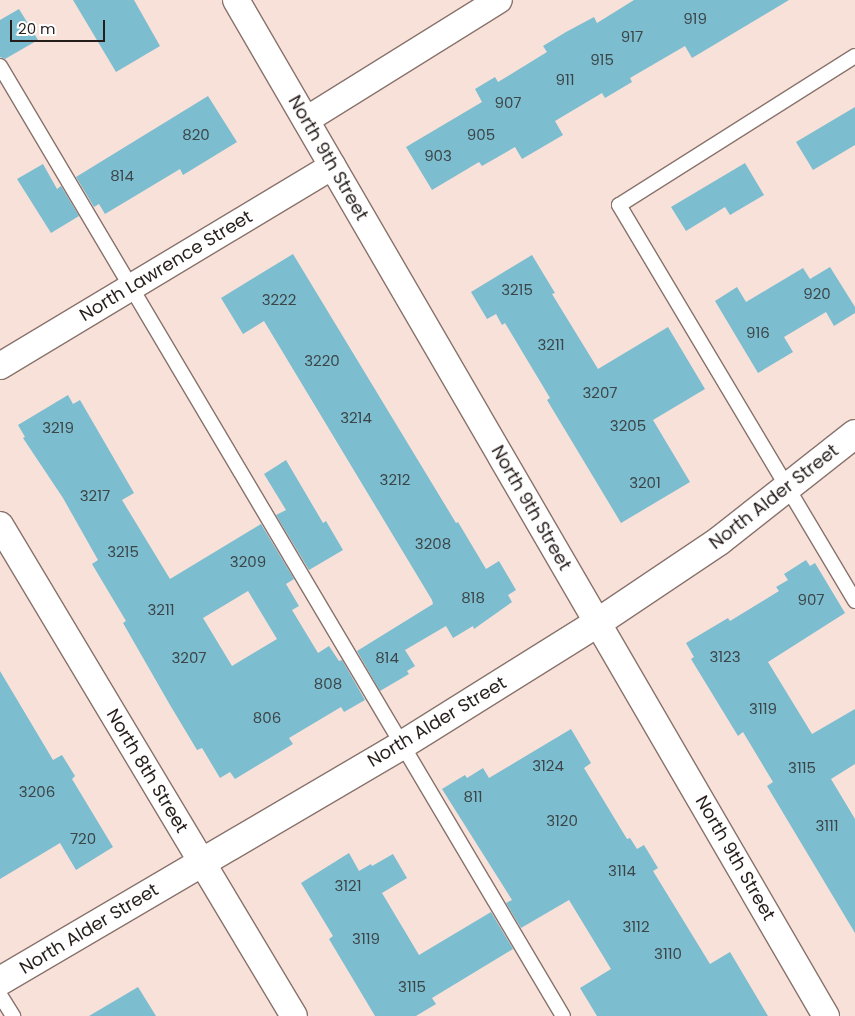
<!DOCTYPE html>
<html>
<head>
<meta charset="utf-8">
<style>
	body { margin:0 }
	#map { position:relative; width:855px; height:1016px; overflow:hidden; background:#f8e1d9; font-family:Poppins,sans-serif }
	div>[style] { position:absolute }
	.building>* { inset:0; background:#7cbdd0 }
	.roads { filter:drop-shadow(1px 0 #88736c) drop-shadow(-1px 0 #88736c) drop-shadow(0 1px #88736c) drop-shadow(0 -1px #88736c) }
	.lane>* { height:14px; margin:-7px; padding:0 7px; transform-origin:7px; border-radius:7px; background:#fff }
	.street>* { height:26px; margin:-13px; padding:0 13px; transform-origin:13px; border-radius:13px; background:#fff }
	.secondary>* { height:28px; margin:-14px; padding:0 14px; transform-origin:14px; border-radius:14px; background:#fff }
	span { translate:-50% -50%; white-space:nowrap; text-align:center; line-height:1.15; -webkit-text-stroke:4px #fff; paint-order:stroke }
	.number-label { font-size:15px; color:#3c4648 }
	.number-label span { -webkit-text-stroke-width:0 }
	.street-label { font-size:18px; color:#261e1b }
	.scale { position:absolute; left:10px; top:20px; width:95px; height:22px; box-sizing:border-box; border:2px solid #261e1b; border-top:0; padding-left:6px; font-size:15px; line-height:18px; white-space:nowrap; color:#261e1b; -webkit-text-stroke:4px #fff; paint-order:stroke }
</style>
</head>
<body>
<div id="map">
	<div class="building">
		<div style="clip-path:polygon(73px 0,134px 0,160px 46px,116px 72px)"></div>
		<div style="clip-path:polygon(634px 0,789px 0,692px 58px,685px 46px,630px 78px,632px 82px,605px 98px,602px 93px,555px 121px,563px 135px,522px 159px,515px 147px,482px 166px,479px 162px,432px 190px,406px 147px,482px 102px,475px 89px,495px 77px,498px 82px,547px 52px,543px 46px,566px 32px,594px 17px,597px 23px)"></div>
		<div style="clip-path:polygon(19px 9px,38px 40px,5px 59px,0 57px,0 20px)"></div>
		<div style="clip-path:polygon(208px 96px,237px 142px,183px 175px,180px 169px,105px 214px,99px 204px,94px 207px,76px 177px)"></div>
		<div style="clip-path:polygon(855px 107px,855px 145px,813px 170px,796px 142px)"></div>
		<div style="clip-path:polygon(745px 163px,764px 195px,730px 215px,725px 207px,686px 231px,671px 207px)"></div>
		<div style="clip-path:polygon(43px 164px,57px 189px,61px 186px,79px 216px,51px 233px,17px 179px)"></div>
		<div style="clip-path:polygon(293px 254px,456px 523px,458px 522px,486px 569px,499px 561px,516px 590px,508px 595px,512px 602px,474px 629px,473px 626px,453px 638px,446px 626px,405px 650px,415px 666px,407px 671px,409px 674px,380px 691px,357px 651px,433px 604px,432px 600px,264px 321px,243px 334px,221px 298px)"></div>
		<div style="clip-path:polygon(532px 255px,555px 293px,552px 294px,598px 369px,668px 327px,705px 389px,653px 420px,690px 482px,621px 523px,547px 400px,550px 398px,505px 323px,502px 325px,496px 314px,487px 319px,471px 292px)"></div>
		<div style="clip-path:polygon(830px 267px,855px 307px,855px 313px,834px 326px,826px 312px,784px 337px,793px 352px,758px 373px,715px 301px,737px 287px,746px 302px,803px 268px,810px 279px)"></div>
		<div style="clip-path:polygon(evenodd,68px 395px,73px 404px,80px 400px,134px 493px,122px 500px,170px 579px,261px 524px,294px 579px,286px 584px,299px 606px,292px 610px,318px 653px,329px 646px,339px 661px,342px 660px,365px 700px,344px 712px,341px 707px,289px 738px,293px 744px,235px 779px,230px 772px,220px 778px,202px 748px,197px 750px,170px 705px,123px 623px,126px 621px,92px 564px,98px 560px,63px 498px,23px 438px,25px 437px,18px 425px,68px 395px,248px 591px,277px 639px,232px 666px,203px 618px,248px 591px)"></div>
		<div style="clip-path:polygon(286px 460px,323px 523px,326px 521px,343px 550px,309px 570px,276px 515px,286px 510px,264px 474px)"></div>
		<div style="clip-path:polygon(806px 560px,810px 566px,815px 563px,845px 613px,768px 662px,812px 734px,855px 709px,855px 764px,831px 779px,855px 819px,855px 933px,767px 786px,773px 782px,743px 732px,738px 736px,691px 659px,694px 657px,686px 643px,728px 618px,730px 621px,779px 591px,776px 587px,788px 580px,784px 574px)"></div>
		<div style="clip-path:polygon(0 671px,53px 760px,62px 755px,75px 776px,72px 779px,113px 847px,76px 870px,60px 843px,0 879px)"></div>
		<div style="clip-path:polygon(571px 729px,591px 763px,584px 768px,627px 839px,630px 838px,637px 849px,644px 845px,658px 868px,653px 871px,710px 964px,730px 952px,768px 1016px,597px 1016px,580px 988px,611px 969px,569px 900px,521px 928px,506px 903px,512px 900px,442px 789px,465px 775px,467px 778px,483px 768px,489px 778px)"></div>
		<div style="clip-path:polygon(349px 853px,359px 871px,371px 864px,372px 866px,393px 854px,407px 878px,382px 893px,419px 955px,491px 912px,513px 949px,432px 998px,436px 1004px,416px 1016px,375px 1016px,329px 939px,333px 936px,301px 883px)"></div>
		<div style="clip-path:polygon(138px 987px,156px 1016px,89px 1016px)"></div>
	</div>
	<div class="roads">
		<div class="lane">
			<div style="left:855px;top:56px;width:279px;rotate:147.7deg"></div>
			<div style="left:619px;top:205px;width:461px;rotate:59.2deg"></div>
			<div style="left:0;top:66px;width:1104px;rotate:59.35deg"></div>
			<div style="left:0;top:995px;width:25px;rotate:58deg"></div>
		</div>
		<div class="street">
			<div style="left:236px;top:0;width:1175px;rotate:59.86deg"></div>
			<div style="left:306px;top:120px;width:227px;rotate:-31.9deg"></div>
			<div style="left:0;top:366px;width:388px;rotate:-31deg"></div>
			<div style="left:0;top:525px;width:572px;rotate:59.09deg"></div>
		</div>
		<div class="secondary">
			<div style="left:0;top:981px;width:466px;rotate:-30.4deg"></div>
			<div style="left:402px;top:745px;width:230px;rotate:-32deg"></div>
			<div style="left:597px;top:623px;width:147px;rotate:-33.9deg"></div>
			<div style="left:719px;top:541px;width:173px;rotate:-38.2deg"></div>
		</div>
	</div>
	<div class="number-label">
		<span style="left:695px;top:19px">919</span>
		<span style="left:632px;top:37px">917</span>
		<span style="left:602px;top:60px">915</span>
		<span style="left:565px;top:80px">911</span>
		<span style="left:508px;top:103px">907</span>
		<span style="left:196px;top:135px">820</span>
		<span style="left:481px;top:135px">905</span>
		<span style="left:438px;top:156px">903</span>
		<span style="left:122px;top:176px">814</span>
		<span style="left:517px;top:290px">3215</span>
		<span style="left:817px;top:294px">920</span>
		<span style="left:279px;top:300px">3222</span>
		<span style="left:758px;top:333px">916</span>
		<span style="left:551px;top:345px">3211</span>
		<span style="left:322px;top:361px">3220</span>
		<span style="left:600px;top:393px">3207</span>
		<span style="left:356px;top:418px">3214</span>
		<span style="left:628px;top:426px">3205</span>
		<span style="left:58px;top:428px">3219</span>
		<span style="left:395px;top:480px">3212</span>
		<span style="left:645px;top:483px">3201</span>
		<span style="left:95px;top:496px">3217</span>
		<span style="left:433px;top:544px">3208</span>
		<span style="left:123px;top:552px">3215</span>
		<span style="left:248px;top:562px">3209</span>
		<span style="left:473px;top:598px">818</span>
		<span style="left:811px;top:600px">907</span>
		<span style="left:161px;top:610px">3211</span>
		<span style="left:725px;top:657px">3123</span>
		<span style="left:189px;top:658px">3207</span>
		<span style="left:387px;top:658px">814</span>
		<span style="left:328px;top:684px">808</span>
		<span style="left:763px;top:709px">3119</span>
		<span style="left:267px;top:718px">806</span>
		<span style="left:548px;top:766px">3124</span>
		<span style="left:802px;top:768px">3115</span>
		<span style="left:37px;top:792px">3206</span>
		<span style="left:473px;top:797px">811</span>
		<span style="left:562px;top:821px">3120</span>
		<span style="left:827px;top:826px">3111</span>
		<span style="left:83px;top:839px">720</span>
		<span style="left:622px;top:871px">3114</span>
		<span style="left:348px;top:886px">3121</span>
		<span style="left:636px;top:927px">3112</span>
		<span style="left:366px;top:939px">3119</span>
		<span style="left:668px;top:954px">3110</span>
		<span style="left:412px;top:987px">3115</span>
	</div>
	<div class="street-label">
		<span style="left:328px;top:158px;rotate:60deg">North 9th Street</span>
		<span style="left:166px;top:266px;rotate:-31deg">North Lawrence Street</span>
		<span style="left:774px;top:497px;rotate:-38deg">North Alder Street</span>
		<span style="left:531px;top:508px;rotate:60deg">North 9th Street</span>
		<span style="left:437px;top:722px;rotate:-31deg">North Alder Street</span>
		<span style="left:147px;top:771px;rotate:59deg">North 8th Street</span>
		<span style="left:735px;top:858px;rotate:60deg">North 9th Street</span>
		<span style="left:89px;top:929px;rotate:-31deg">North Alder Street</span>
	</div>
	<div class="scale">20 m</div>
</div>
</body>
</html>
